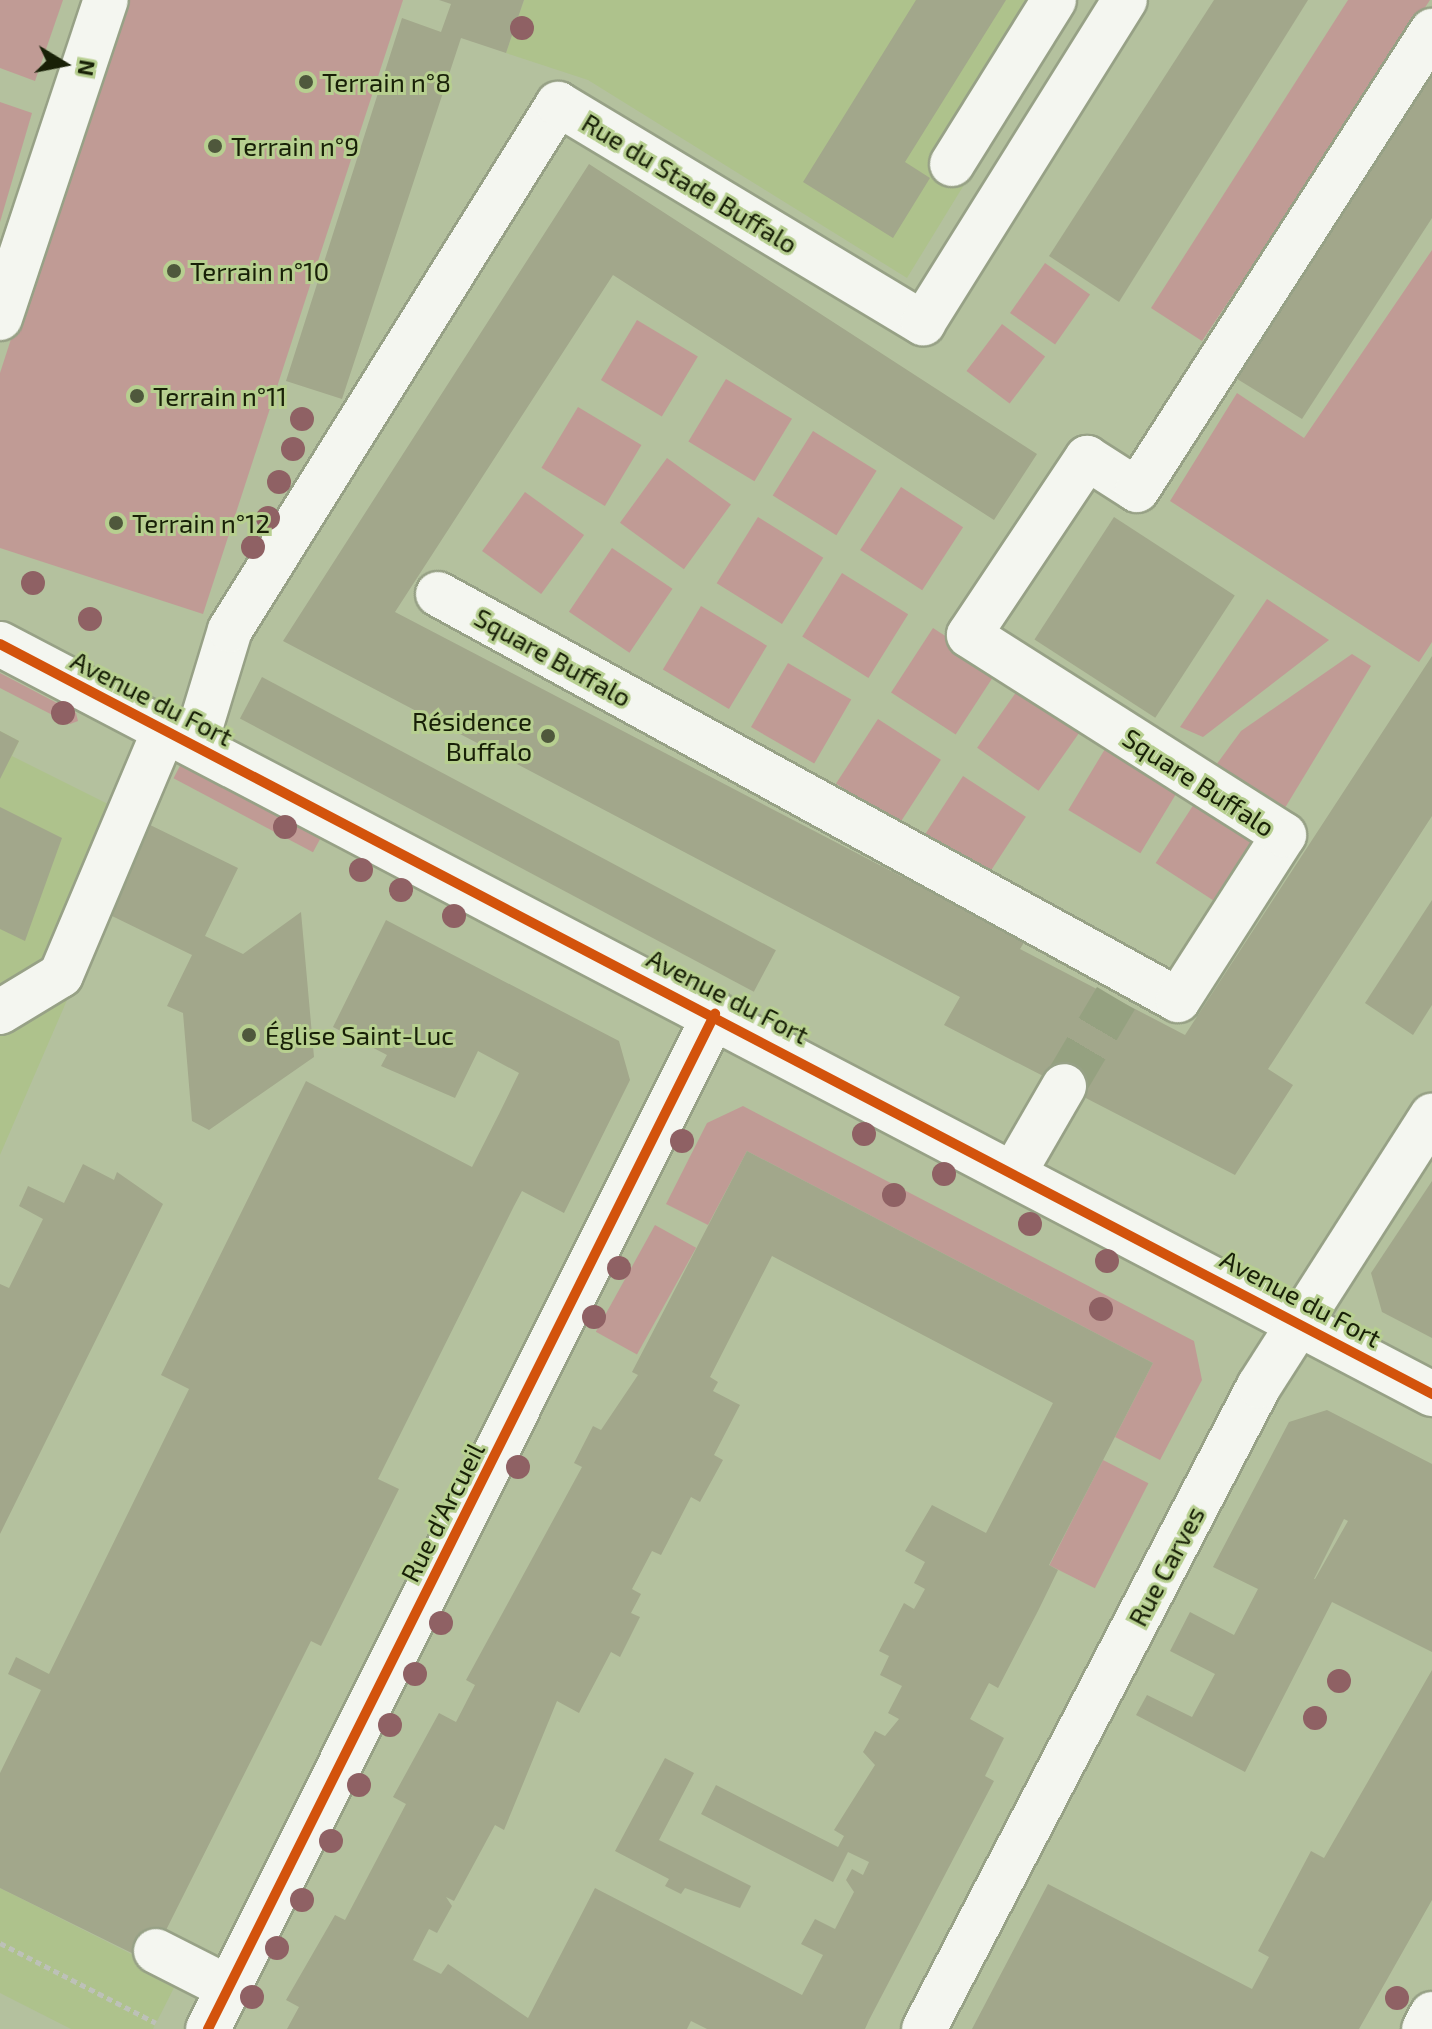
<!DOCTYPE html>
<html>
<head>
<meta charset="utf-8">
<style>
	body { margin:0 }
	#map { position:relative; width:1432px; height:2029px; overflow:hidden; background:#b4c19e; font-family:"Exo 2",sans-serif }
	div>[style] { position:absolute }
	.built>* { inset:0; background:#aec28c }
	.green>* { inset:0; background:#c09b95; transform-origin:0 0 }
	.building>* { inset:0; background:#a2a78b; transform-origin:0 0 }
	.minor-tunnel>* { height:44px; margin-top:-22px; transform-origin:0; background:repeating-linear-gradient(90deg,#95a180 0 44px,transparent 0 66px) }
	.path>* { height:5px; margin-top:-2.5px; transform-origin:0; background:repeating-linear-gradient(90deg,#bdc1b8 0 6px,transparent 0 10px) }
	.roads { filter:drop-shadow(2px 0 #97a186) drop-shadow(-2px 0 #97a186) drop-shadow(0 2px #97a186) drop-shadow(0 -2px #97a186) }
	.minor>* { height:44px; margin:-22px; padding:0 22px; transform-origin:22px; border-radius:22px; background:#f4f6f0 }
	.cycleway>* { height:10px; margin:-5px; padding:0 5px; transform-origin:5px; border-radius:5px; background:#d3530c }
	.trees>* { width:24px; height:24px; margin:-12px; border-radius:50%; background:#8f6164 }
	.dots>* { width:22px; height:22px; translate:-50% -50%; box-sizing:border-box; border:4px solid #b7cf90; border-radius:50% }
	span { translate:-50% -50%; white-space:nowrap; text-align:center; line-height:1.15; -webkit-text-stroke:6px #b7cf90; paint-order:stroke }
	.poi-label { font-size:26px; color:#182007 }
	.left { translate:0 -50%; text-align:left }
	.right { translate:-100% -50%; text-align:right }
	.street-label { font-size:26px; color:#182007 }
	.north { position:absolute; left:24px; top:24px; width:80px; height:80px; -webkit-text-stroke:6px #b7cf90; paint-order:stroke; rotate:100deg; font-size:22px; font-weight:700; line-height:32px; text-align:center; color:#182007 }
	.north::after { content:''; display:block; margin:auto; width:28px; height:36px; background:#182007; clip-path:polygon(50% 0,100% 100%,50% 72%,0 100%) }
</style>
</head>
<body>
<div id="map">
	<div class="built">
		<div style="clip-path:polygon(524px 0,1077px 0,907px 278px,588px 80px,506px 53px)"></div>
		<div style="clip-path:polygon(0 731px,19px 741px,12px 756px,144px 822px,0 1155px)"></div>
		<div style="clip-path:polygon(0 1888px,179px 1978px,153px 2029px,71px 2029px,0 1993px)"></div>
	</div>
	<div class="green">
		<div style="clip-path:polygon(0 0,63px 0,35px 81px,0 68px)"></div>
		<div style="clip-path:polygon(121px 0,403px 0,203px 614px,0 548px,0 373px)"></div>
		<div style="clip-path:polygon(1348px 0,1430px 0,1202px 341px,1151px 308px)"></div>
		<div style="clip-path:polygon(0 102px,32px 113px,0 222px)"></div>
		<div style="clip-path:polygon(1432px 250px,1432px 642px,1419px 662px,1170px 501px,1237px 393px,1304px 438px)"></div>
		<div style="left:1045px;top:263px;width:55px;height:61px;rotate:35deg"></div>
		<div style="left:637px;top:320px;width:71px;height:70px;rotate:31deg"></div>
		<div style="left:1002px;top:324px;width:54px;height:59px;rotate:37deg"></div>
		<div style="left:726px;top:379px;width:77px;height:73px;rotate:31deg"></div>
		<div style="left:578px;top:407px;width:74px;height:71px;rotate:31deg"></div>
		<div style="left:813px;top:431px;width:75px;height:76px;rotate:32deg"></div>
		<div style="left:667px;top:458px;width:79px;height:80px;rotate:36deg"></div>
		<div style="left:901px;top:487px;width:74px;height:75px;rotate:33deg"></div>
		<div style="left:525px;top:492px;width:73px;height:73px;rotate:36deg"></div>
		<div style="left:758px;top:517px;width:77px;height:78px;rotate:32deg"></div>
		<div style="left:612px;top:548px;width:73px;height:77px;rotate:34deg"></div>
		<div style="left:842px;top:573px;width:78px;height:75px;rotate:32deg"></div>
		<div style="clip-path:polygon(1267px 599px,1329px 640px,1203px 737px,1180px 727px)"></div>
		<div style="left:701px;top:606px;width:77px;height:74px;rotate:31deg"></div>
		<div style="left:933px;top:628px;width:77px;height:77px;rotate:33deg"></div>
		<div style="clip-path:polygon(1352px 654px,1371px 666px,1277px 821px,1208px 776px,1241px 731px)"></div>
		<div style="left:788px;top:663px;width:73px;height:74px;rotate:30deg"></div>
		<div style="clip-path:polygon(0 673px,76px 713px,78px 721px,70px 724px,0 688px)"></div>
		<div style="left:1019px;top:688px;width:75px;height:73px;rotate:35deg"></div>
		<div style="left:878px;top:719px;width:75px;height:77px;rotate:33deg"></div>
		<div style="left:1108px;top:744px;width:84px;height:77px;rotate:31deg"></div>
		<div style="left:181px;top:764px;width:158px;height:16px;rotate:28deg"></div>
		<div style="left:963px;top:776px;width:75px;height:76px;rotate:33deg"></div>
		<div style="left:1196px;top:801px;width:74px;height:74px;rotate:33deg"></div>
		<div style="clip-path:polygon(743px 1106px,1194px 1341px,1202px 1380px,1160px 1460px,1115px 1437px,1153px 1363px,747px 1151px,708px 1225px,666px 1204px,707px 1123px)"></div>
		<div style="left:655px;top:1225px;width:47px;height:122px;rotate:29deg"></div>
		<div style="left:1103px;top:1460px;width:51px;height:118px;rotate:27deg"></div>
	</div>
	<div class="building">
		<div style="clip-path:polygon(439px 0,524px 0,506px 53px,461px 38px,342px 399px,286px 381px,402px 18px,441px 32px,451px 4px)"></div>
		<div style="clip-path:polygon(916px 0,1006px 0,905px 162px,930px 178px,893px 238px,803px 182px)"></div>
		<div style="clip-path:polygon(1214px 0,1308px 0,1119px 302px,1049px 256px)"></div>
		<div style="clip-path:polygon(1432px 71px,1432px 218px,1302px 419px,1234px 377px)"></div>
		<div style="clip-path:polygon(589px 164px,1037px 454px,994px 520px,613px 275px,395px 612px,1025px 941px,1020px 949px,1185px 1035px,1432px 656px,1432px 816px,1268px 1069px,1293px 1085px,1235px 1175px,944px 1025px,960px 997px,283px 641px)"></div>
		<div style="left:1114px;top:517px;width:144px;height:146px;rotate:33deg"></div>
		<div style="left:262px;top:677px;width:582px;height:47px;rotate:28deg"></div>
		<div style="clip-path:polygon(0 731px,19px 741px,0 779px)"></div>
		<div style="clip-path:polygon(0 807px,62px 838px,25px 941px,0 929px)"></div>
		<div style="clip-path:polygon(144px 822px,238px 868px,205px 936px,243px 954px,301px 912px,314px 1057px,209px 1130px,192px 1121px,183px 1013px,167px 1006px,192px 955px,112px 916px)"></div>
		<div style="clip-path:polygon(1432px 900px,1432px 1005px,1413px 1035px,1365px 1003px)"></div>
		<div style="clip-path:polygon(386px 920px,619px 1041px,630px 1080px,564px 1213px,522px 1191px,514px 1206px,378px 1479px,399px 1489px,321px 1646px,311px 1641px,150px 1962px,0 1888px,0 1773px,41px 1690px,8px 1674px,16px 1657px,49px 1674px,189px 1389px,161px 1375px,306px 1081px,472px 1167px,499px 1114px,519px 1073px,478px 1051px,455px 1098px,381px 1066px,387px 1055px,333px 1027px)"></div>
		<div style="clip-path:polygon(evenodd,747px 1151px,1153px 1363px,1049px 1565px,1058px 1570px,1038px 1611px,998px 1688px,989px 1683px,970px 1719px,1004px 1738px,985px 1776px,994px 1781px,869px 2020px,865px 2029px,707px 2029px,691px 2021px,687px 2029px,287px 2029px,299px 2007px,286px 2000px,335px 1915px,345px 1920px,406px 1804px,393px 1797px,439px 1713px,456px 1722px,475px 1685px,466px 1680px,582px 1467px,574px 1463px,593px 1426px,601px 1430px,638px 1375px,632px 1372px,747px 1151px,772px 1256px,1053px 1403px,986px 1533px,932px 1505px,905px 1551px,925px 1562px,914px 1583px,925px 1589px,914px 1609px,904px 1603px,879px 1651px,889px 1656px,880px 1675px,902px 1686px,888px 1713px,899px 1719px,885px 1736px,875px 1731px,863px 1752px,875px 1765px,834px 1830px,844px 1836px,838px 1847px,716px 1785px,701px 1814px,833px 1882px,848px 1852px,869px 1862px,863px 1875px,852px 1869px,846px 1880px,854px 1892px,835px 1929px,815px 1919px,801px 1944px,823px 1955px,802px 1995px,595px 1888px,528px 2018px,448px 1964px,441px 1974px,413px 1960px,429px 1929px,437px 1933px,452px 1906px,446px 1897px,454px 1901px,495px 1825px,504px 1830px,557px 1701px,579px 1713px,611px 1652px,620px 1657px,640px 1617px,631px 1613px,641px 1594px,632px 1589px,652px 1551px,661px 1555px,691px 1497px,700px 1502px,723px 1460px,714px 1455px,740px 1405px,713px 1391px,718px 1382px,710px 1377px,772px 1256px)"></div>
		<div style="clip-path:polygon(83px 1164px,114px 1180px,117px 1172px,163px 1204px,0 1534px,0 1284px,9px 1288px,43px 1219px,19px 1206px,28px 1186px,64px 1203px)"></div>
		<div style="clip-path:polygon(1432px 1181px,1432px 1338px,1382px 1312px,1371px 1273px)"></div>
		<div style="clip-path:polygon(evenodd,1327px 1410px,1432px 1464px,1432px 1652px,1332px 1602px,1245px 1772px,1136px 1715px,1147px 1695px,1192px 1717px,1215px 1674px,1170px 1651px,1190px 1612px,1234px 1635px,1258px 1589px,1213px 1567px,1289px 1422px,1327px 1410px,1344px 1519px,1348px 1521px,1315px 1579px,1314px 1579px,1344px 1519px)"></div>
		<div style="clip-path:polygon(1432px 1670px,1432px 1900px,1359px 2029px,972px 2029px,1048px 1884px,1252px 1989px,1269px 1957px,1258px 1951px,1311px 1851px,1324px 1858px)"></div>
		<div style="clip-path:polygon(665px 1758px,694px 1773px,659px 1840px,751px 1886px,740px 1908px,685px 1888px,681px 1894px,665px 1886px,669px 1879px,615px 1851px)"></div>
	</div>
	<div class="minor-tunnel">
		<div style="left:1064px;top:1086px;width:102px;rotate:-59.4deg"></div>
	</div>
	<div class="path">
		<div style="left:0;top:1943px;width:175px;rotate:27.1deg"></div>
	</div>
	<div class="roads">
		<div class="minor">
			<div style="left:952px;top:164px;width:193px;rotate:-58.1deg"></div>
			<div style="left:0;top:318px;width:335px;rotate:-71.6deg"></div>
			<div style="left:438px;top:594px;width:844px;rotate:28.75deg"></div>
			<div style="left:1178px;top:1000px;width:196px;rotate:-57.3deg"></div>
			<div style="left:1284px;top:835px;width:373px;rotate:-147.6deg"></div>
			<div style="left:969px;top:635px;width:213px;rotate:-56.3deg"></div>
			<div style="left:1087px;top:458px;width:59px;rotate:32.6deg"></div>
			<div style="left:1137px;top:490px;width:546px;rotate:-57.27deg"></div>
			<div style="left:0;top:644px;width:1617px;rotate:27.64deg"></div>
			<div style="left:195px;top:745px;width:120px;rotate:-73.1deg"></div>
			<div style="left:230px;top:630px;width:620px;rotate:-58.05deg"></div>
			<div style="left:558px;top:104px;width:426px;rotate:31deg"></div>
			<div style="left:923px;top:323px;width:381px;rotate:-58deg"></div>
			<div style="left:0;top:1012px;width:71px;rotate:-31.2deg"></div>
			<div style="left:61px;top:975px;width:267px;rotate:-67.1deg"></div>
			<div style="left:1015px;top:1171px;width:98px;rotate:-60deg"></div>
			<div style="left:156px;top:1951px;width:82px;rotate:26.9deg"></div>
			<div style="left:208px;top:2029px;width:1135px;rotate:-63.46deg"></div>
			<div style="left:924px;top:2029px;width:725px;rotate:-62.48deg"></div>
			<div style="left:1259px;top:1386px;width:321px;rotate:-57.4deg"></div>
			<div style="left:1424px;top:2029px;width:17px;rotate:-62deg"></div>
		</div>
	</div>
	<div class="cycleway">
		<div style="left:0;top:644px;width:1617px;rotate:27.64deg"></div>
		<div style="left:208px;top:2029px;width:1135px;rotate:-63.46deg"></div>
	</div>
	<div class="trees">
		<div style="left:522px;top:28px"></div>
		<div style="left:302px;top:419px"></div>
		<div style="left:293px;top:449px"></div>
		<div style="left:279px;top:482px"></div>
		<div style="left:268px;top:518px"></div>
		<div style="left:253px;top:547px"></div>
		<div style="left:33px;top:583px"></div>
		<div style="left:90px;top:619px"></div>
		<div style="left:63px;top:713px"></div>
		<div style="left:285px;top:827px"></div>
		<div style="left:361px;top:870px"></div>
		<div style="left:401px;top:890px"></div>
		<div style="left:454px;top:916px"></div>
		<div style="left:864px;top:1134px"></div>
		<div style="left:682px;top:1141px"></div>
		<div style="left:944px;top:1174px"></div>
		<div style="left:894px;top:1195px"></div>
		<div style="left:1030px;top:1224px"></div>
		<div style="left:1107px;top:1261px"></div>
		<div style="left:619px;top:1268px"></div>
		<div style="left:1101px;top:1309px"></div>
		<div style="left:594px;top:1317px"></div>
		<div style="left:518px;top:1467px"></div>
		<div style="left:441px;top:1623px"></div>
		<div style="left:415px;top:1674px"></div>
		<div style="left:1339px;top:1681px"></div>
		<div style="left:1315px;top:1718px"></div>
		<div style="left:390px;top:1725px"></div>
		<div style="left:359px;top:1785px"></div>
		<div style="left:331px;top:1841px"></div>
		<div style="left:302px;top:1900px"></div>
		<div style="left:277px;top:1948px"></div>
		<div style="left:252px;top:1997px"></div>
		<div style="left:1397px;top:1998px"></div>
	</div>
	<div class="dots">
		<div style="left:306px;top:82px;background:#4f583c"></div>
		<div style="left:215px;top:146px;background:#4f583c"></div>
		<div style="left:174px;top:271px;background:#4f583c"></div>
		<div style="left:137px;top:396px;background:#4f583c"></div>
		<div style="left:116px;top:523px;background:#4f583c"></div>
		<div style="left:548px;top:736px;background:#4f583c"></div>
		<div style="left:249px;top:1035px;background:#4f583c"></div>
	</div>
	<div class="poi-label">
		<span class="left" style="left:322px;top:82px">Terrain n°8</span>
		<span class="left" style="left:231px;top:146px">Terrain n°9</span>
		<span class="left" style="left:190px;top:271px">Terrain n°10</span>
		<span class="left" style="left:153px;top:396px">Terrain n°11</span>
		<span class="left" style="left:132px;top:523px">Terrain n°12</span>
		<span class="right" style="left:532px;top:736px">Résidence<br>Buffalo</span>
		<span class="left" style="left:265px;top:1035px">Église Saint-Luc</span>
	</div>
	<div class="street-label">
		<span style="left:690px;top:183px;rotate:31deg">Rue du Stade Buffalo</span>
		<span style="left:553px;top:657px;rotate:29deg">Square Buffalo</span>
		<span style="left:152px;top:698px;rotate:27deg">Avenue du Fort</span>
		<span style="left:1199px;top:782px;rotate:33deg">Square Buffalo</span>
		<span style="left:728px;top:996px;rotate:27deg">Avenue du Fort</span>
		<span style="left:1301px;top:1298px;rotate:28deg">Avenue du Fort</span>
		<span style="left:442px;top:1512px;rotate:-63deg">Rue d'Arcueil</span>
		<span style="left:1166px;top:1566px;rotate:-62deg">Rue Carves</span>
	</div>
	<div class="north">N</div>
</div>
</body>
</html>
